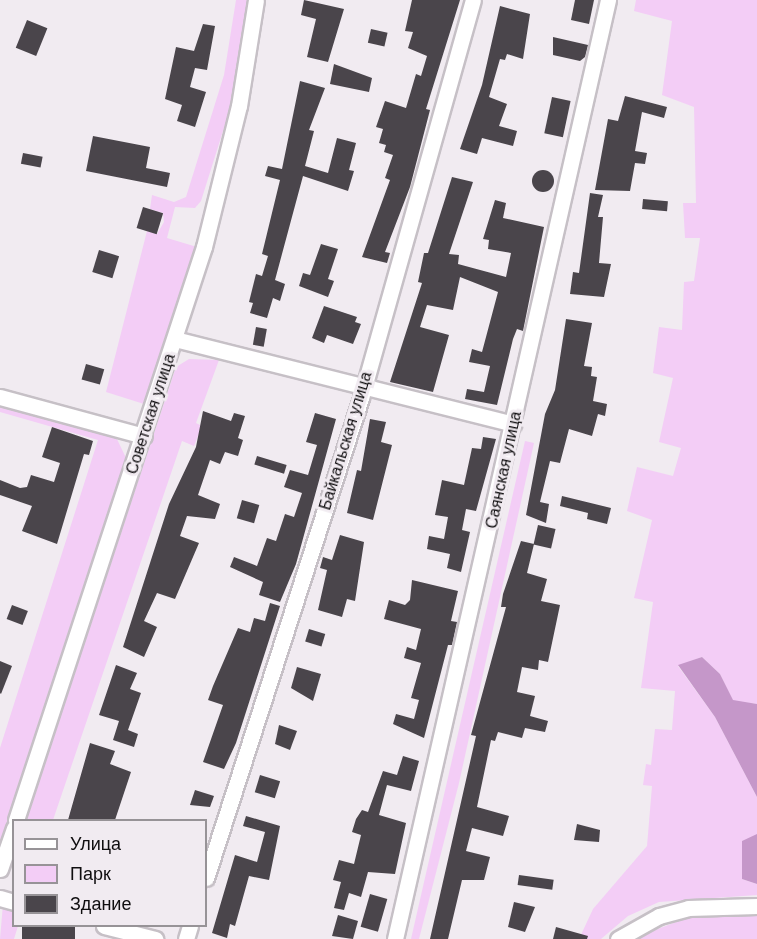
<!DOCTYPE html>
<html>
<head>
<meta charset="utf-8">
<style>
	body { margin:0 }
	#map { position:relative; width:757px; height:939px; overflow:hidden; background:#f1ebf1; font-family:Arial,sans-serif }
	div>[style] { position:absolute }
	.green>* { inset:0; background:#f3cdf6 }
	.water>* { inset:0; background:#c597c9 }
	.building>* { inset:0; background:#4a454b; transform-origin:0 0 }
	.round { border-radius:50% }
	.roads { filter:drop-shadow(2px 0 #c6c0c6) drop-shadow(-2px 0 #c6c0c6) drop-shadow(0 2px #c6c0c6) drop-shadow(0 -2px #c6c0c6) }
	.minor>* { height:15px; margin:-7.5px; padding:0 7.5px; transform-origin:7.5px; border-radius:7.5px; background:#fff }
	span { translate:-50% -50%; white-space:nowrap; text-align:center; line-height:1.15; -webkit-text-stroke:6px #f1ebf1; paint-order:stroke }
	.street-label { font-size:16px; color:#100e10 }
	.legend { position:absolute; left:12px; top:819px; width:195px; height:108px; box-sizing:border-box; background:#f1ebf1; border:2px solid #979397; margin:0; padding:8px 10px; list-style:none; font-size:18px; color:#100e10 }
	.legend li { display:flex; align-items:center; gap:12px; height:30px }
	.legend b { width:30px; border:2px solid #979397 }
</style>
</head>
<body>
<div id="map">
	<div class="green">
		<div style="clip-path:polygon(236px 0,247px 0,234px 96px,201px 201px,195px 208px,175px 207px,167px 238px,197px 247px,144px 404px,106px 392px,147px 231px,157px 234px,164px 222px,163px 213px,150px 209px,152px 195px,174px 202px,186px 197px,224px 75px)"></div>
		<div style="clip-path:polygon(636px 0,757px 0,757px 704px,733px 701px,720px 674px,702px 657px,678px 666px,715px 717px,757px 797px,757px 837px,742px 841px,742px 879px,757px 884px,757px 895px,659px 902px,628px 916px,601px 939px,579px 939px,593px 909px,647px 846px,652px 786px,643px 785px,646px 764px,651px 765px,655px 729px,672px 730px,675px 691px,641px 688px,653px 602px,634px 598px,652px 520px,627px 511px,637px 467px,673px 476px,681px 448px,659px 442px,673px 378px,653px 373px,659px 327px,682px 330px,684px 282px,694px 281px,700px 238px,685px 238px,683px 203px,696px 203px,694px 107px,662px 95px,672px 21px,634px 11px)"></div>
		<div style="clip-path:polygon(189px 359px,219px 360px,196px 423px,202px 426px,194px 446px,182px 441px,53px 820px,26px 820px,176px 367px)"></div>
		<div style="clip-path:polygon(0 404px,115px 435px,127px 460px,0 846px,0 748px,98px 440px,0 412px)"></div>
		<div style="clip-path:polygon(525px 441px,534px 443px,459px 783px,419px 939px,411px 939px)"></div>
		<div style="clip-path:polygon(3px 904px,13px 905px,14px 926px,18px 926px,14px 939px,0 939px)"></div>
		<div style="clip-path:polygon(757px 914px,757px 939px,632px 939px,689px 917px)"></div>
	</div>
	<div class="water">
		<div style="clip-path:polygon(702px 657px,720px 674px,733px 700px,757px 704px,757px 797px,715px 717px,678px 665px)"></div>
		<div style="clip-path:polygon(757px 834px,757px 884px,742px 879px,742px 841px)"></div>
	</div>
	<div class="building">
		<div style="clip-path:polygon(304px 0,344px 9px,328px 62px,307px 57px,316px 19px,301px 15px)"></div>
		<div style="clip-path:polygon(412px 0,460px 0,426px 109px,430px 110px,410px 187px,385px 252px,390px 253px,387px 263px,362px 257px,390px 180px,385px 178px,393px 155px,384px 152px,386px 145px,379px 143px,383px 129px,376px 127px,385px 101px,406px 108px,416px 74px,421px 76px,427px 56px,408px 48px,413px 32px,405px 31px)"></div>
		<div style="clip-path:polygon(575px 0,594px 0,589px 24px,571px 20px)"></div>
		<div style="clip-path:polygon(500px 6px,530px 14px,523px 59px,507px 54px,505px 60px,500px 59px,489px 97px,507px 104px,499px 126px,517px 131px,513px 146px,482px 138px,477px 154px,460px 149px,482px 85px)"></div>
		<div style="left:27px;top:20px;width:22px;height:30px;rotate:22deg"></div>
		<div style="clip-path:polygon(203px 24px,215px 26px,207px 70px,195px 68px,190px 87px,206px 92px,195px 127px,177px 121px,182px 105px,165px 99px,176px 47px,194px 51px)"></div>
		<div style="left:371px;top:29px;width:17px;height:14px;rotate:13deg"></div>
		<div style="clip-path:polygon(553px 37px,588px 45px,585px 57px,580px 61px,553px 55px)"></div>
		<div style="clip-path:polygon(334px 64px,372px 78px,369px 92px,330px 84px)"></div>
		<div style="clip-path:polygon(300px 81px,325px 88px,309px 130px,314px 131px,305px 166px,328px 173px,337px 138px,356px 143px,349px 170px,354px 171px,348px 191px,303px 176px,275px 280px,285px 284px,280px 301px,273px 298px,267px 318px,250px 313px,253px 303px,249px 302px,256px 274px,262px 276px,268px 256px,262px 254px,280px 180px,265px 176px,268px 166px,282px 169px)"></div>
		<div style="clip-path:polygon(625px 96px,667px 107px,664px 118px,642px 112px,635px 151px,647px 153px,645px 164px,635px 163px,630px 191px,595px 190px,608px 119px,618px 121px)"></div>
		<div style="left:552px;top:97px;width:19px;height:37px;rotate:12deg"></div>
		<div style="clip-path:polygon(93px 136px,150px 147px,146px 168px,170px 173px,167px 187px,86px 171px)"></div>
		<div style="left:23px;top:153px;width:20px;height:11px;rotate:11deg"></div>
		<div class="round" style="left:532px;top:170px;width:22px;height:22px"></div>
		<div style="clip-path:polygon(452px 177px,473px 182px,449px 254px,459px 255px,458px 264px,506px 277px,511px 253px,488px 249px,489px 240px,483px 239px,495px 200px,506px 203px,503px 218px,544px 227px,523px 331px,517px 329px,513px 339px,497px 405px,465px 399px,467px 389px,484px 392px,490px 366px,469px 362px,472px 349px,482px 352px,498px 292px,460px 277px,453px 310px,427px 305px,420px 327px,449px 335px,433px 392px,390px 382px,422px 283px,418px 282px,424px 253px,428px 253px)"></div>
		<div style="clip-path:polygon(590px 193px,603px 195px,598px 217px,603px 217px,599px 263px,611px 264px,604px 297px,570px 294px,573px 272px,579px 273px)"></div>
		<div style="left:643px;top:199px;width:25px;height:10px;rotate:5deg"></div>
		<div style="left:143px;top:207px;width:21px;height:22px;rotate:17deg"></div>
		<div style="clip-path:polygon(321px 244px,338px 249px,328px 279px,334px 281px,328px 297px,299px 286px,303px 273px,310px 275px)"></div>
		<div style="left:99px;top:250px;width:21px;height:23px;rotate:17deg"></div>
		<div style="clip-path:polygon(324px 306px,357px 317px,355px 322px,361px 324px,353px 344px,327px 335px,324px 343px,312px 338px)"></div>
		<div style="clip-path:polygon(566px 319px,592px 323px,584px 366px,592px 367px,591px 376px,597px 377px,593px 401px,607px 404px,605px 416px,598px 414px,592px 436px,569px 429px,560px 463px,550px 461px,540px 502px,549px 504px,546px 523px,526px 515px,545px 414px,555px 390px)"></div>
		<div style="left:256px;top:327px;width:11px;height:18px;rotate:10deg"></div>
		<div style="left:86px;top:364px;width:19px;height:16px;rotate:16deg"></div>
		<div style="clip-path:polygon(203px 411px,231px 421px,234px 413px,245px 416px,238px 438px,243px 440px,238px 456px,225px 452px,220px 464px,210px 460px,198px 495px,220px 504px,215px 519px,187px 516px,180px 536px,199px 543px,175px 599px,157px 593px,144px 621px,157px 627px,144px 657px,123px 647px,169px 504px,196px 447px)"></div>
		<div style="clip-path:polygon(315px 413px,336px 419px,296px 564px,280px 602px,259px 595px,263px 582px,230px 567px,234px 557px,257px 566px,267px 538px,276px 541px,285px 514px,294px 517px,302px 493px,284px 487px,290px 470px,308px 475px,317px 445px,306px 442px)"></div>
		<div style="clip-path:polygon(370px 419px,386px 422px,381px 442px,392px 445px,373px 520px,347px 513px,357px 470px,361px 471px)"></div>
		<div style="clip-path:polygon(52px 427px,93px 441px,89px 455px,84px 454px,57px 544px,22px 531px,32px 506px,0 495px,0 480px,20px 488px,27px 487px,31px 475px,54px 482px,60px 463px,42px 457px)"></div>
		<div style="clip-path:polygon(483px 437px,496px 439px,476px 511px,466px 509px,462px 530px,470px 532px,461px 572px,447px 568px,450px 554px,427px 549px,429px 536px,444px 539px,448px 517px,435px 515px,442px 480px,464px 485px,472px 448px,481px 449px)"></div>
		<div style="left:257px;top:456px;width:31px;height:9px;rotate:17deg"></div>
		<div style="clip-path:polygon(562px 496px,611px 508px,607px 524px,587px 519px,588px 513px,560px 506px)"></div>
		<div style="left:242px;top:500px;width:18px;height:19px;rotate:16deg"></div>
		<div style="left:538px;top:525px;width:18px;height:20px;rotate:13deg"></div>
		<div style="clip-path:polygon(340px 535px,364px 542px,355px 601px,347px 599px,342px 617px,318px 610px,327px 570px,320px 568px,323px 557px,332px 560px)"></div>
		<div style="clip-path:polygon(521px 541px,534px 544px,527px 573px,547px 579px,541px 601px,560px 605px,548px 662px,539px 660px,538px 670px,522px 667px,517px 692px,535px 696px,530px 716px,548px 721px,545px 732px,525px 728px,522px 738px,498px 732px,495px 741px,491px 740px,477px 807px,509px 816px,503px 836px,472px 828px,466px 851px,490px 857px,484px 880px,462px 880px,448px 939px,430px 939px,476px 736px,471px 735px,506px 607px,501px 607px,503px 594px)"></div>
		<div style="clip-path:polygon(412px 580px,458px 591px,451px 621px,457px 622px,452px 645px,448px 645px,424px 738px,393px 724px,396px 714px,414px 719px,419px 700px,411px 698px,421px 663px,404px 658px,407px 647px,416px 650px,421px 629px,384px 619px,389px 600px,405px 605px,410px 600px)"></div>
		<div style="clip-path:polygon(270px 603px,280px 606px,236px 743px,224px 769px,203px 762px,223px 705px,208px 700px,213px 686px,238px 628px,250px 632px,254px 618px,265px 621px)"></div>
		<div style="left:12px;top:605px;width:17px;height:15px;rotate:21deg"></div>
		<div style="left:309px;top:629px;width:17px;height:13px;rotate:17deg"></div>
		<div style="clip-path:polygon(0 661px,12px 666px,1px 694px,0 693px)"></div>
		<div style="clip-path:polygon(116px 665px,137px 673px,130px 689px,141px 693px,128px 730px,138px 734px,134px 747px,113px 740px,119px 721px,99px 715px)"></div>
		<div style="clip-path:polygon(297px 667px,321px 674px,313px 701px,291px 688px)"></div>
		<div style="clip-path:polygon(279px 725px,297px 731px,290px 750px,275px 744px)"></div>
		<div style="clip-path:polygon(90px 743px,115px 751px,110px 764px,131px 772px,115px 820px,68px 820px)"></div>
		<div style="clip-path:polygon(403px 756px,419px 761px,411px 791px,387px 785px,379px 815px,406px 823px,395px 874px,368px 872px,361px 897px,349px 893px,344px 910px,334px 908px,341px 882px,333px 880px,339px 860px,354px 864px,361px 835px,352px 832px,356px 819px,362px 810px,368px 812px,383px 771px,397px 775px)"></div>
		<div style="left:260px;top:775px;width:21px;height:18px;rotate:17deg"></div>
		<div style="clip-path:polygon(195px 790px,214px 796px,210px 807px,190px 805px)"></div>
		<div style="clip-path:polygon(246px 816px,280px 826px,269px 880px,249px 876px,235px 926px,230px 924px,227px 938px,212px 933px,235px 855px,257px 862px,265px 832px,243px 826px)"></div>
		<div style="clip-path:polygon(577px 824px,600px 830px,599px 842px,574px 840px)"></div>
		<div style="left:519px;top:875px;width:35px;height:10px;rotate:8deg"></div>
		<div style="left:370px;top:894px;width:18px;height:34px;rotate:16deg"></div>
		<div style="clip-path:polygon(514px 902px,535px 907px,525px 932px,508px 927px)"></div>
		<div style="clip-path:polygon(338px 915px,358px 921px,353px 939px,332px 936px)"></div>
		<div style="left:22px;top:926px;width:53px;height:14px"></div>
		<div style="clip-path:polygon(556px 927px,588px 936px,587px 939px,553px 939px)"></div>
	</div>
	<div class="roads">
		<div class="minor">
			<div style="left:175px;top:339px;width:349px;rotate:14.1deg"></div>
			<div style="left:0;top:397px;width:149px;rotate:15.2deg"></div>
			<div style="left:16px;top:820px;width:603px;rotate:-71.84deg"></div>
			<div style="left:204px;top:247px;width:145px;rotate:-76.1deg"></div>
			<div style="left:239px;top:106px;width:107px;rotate:-80.9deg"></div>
			<div style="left:0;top:869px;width:43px;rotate:-71.1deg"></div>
			<div style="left:206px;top:878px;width:504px;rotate:-72.1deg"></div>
			<div style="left:361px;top:398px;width:413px;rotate:-74.3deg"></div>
			<div style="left:0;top:898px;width:15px;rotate:16deg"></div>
			<div style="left:104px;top:926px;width:53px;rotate:14.3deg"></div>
			<div style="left:186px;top:939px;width:14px;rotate:-73deg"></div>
			<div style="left:395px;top:939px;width:963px;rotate:-77.22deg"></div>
			<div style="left:618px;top:939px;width:47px;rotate:-29.3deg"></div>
			<div style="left:659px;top:916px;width:30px;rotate:-15deg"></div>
			<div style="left:688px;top:908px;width:69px;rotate:-1.7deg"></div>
		</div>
	</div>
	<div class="street-label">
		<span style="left:151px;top:414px;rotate:-72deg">Советская улица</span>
		<span style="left:346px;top:441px;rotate:-73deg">Байкальская улица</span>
		<span style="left:504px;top:470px;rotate:-78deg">Саянская улица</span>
	</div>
	<ul class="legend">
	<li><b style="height:8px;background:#fff"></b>Улица</li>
	<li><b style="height:16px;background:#f3cdf6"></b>Парк</li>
	<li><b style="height:16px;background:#4a454b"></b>Здание</li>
	</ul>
</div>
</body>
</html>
